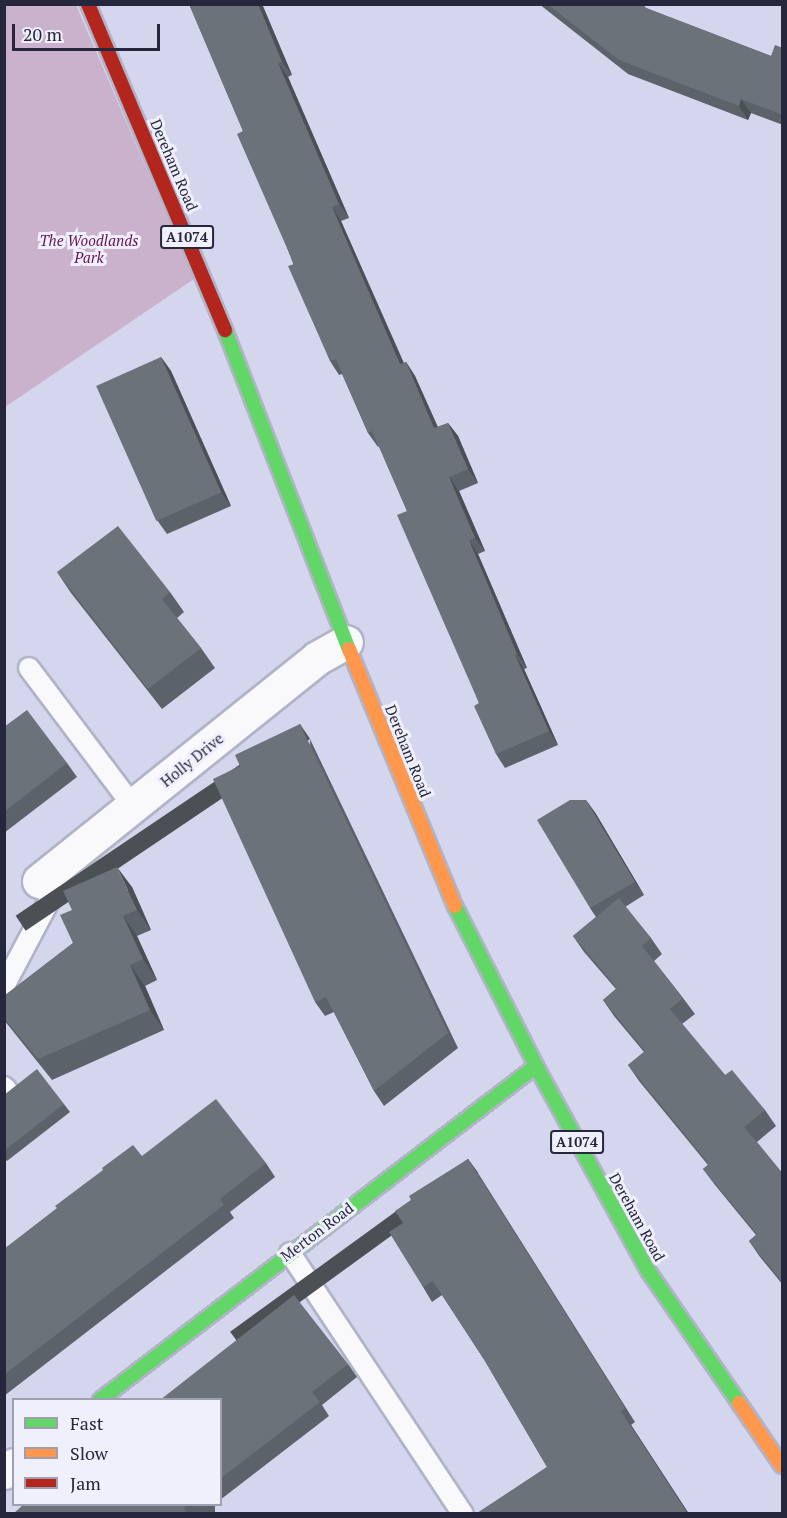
<!DOCTYPE html>
<html>
<head>
<meta charset="utf-8">
<style>
	body { margin:0 }
	#map { position:relative; width:787px; height:1518px; overflow:hidden; background:#d4d6ee; font-family:"PT Serif",serif }
	div>[style] { position:absolute }
	.green>* { inset:0; background:#cbb2cc }
	.roads { filter:drop-shadow(2px 0 #b1b3c7) drop-shadow(-2px 0 #b1b3c7) drop-shadow(0 2px #b1b3c7) drop-shadow(0 -2px #b1b3c7) }
	.lane>* { height:20px; margin:-10px; padding:0 10px; transform-origin:10px; border-radius:10px; background:#f9f9fc }
	.street>* { height:33px; margin:-16.5px; padding:0 16.5px; transform-origin:16.5px; border-radius:16.5px; background:#f9f9fc }
	.fast>* { height:14px; margin:-7px; padding:0 7px; transform-origin:7px; border-radius:7px; background:#63d668 }
	.slow>* { height:14px; margin:-7px; padding:0 7px; transform-origin:7px; border-radius:7px; background:#ff974d }
	.jam>* { height:14px; margin:-7px; padding:0 7px; transform-origin:7px; border-radius:7px; background:#b3261e }
	.wall>* { inset:0; background:#5c6269; transform-origin:0 0 }
	.shaded-wall>* { inset:0; background:#4b5055; transform-origin:0 0 }
	.building>* { inset:0; background:#6b727a; transform-origin:0 0 }
	span { translate:-50% -50%; white-space:nowrap; text-align:center; line-height:1.15; -webkit-text-stroke:6px #eff0fc; paint-order:stroke }
	.shield-label span { padding:2px 4px; background:#eff0fc; border:2px solid; border-radius:4px; -webkit-text-stroke-width:0 }
	.shield-label { font-size:14px; color:#26263c; font-weight:700 }
	.street-label { font-size:15px; color:#26263c }
	.park-label { font-size:15px; color:#691451; font-style:italic }
	.frame { position:absolute; inset:0; border:6px solid #26263c; pointer-events:none }
	.legend { position:absolute; left:12px; top:1398px; width:210px; height:108px; box-sizing:border-box; background:#eff0fc; border:2px solid #9f9faf; margin:0; padding:8px 10px; list-style:none; font-size:18px; color:#26263c }
	.legend li { display:flex; align-items:center; gap:12px; height:30px }
	.legend b { width:30px; border:2px solid #9f9faf }
	.scale { position:absolute; left:12px; top:24px; width:148px; height:27px; box-sizing:border-box; border:3px solid #26263c; border-top:0; padding-left:8px; font-size:18px; line-height:21px; white-space:nowrap; color:#26263c; -webkit-text-stroke:4px #eff0fc; paint-order:stroke }
</style>
</head>
<body>
<div id="map">
	<div class="green">
		<div style="clip-path:polygon(5px 5px,76px 5px,194px 279px,5px 407px)"></div>
	</div>
	<div class="roads">
		<div class="lane">
			<div style="left:29px;top:668px;width:173px;rotate:53deg"></div>
			<div style="left:4px;top:986px;width:96px;rotate:-62.1deg"></div>
			<div style="left:49px;top:901px;width:36px;rotate:-71deg"></div>
			<div style="left:4px;top:1087px;width:4px;rotate:45deg"></div>
			<div style="left:290px;top:1253px;width:313px;rotate:56.5deg"></div>
		</div>
		<div class="street">
			<div style="left:39px;top:881px;width:356px;rotate:-38.7deg"></div>
			<div style="left:317px;top:658px;width:33px;rotate:-29deg"></div>
			<div style="left:4px;top:1472px;width:12px;rotate:-35deg"></div>
		</div>
		<div class="fast">
			<div style="left:225px;top:330px;width:342px;rotate:68.8deg"></div>
			<div style="left:455px;top:906px;width:179px;rotate:63.1deg"></div>
			<div style="left:536px;top:1066px;width:235px;rotate:61.3deg"></div>
			<div style="left:649px;top:1272px;width:159px;rotate:55.5deg"></div>
			<div style="left:100px;top:1400px;width:549px;rotate:-37.45deg"></div>
		</div>
		<div class="slow">
			<div style="left:349px;top:649px;width:278px;rotate:67.6deg"></div>
			<div style="left:739px;top:1403px;width:76px;rotate:55.7deg"></div>
		</div>
		<div class="jam">
			<div style="left:88px;top:4px;width:354px;rotate:67.2deg"></div>
		</div>
	</div>
	<div class="wall">
		<div style="clip-path:polygon(189px 4px,262px 4px,292px 75px,288px 77px,349px 218px,341px 221px,404px 363px,406px 362px,415px 376px,438px 427px,448px 423px,458px 436px,478px 483px,459px 491px,485px 551px,478px 554px,527px 668px,524px 669px,558px 745px,505px 768px,496px 754px,479px 703px,407px 511px,379px 446px,378px 447px,368px 433px,342px 374px,339px 375px,330px 361px,243px 131px)"></div>
		<div style="clip-path:polygon(539px 4px,642px 4px,646px 8px,771px 56px,783px 48px,783px 125px,751px 113px,748px 120px,628px 74px)"></div>
		<div style="clip-path:polygon(161px 357px,171px 371px,231px 506px,167px 534px,157px 520px)"></div>
		<div style="clip-path:polygon(57px 572px,170px 592px,184px 612px,177px 618px,201px 648px,215px 668px,162px 709px,71px 593px)"></div>
		<div style="clip-path:polygon(4px 727px,67px 763px,77px 777px,4px 833px)"></div>
		<div style="clip-path:polygon(310px 739px,458px 1048px,384px 1106px,374px 1091px,334px 1012px,325px 1016px,315px 1002px)"></div>
		<div style="clip-path:polygon(586px 800px,596px 814px,644px 895px,625px 907px,651px 938px,662px 954px,654px 961px,683px 998px,695px 1014px,682px 1024px,725px 1075px,765px 1110px,776px 1126px,757px 1142px,783px 1174px,783px 1285px,760px 1257px,749px 1241px,756px 1235px,715px 1185px,703px 1169px,708px 1165px,639px 1081px,628px 1065px,644px 1052px,614px 1016px,603px 1000px,616px 989px,584px 952px,573px 936px,596px 917px,590px 908px)"></div>
		<div style="clip-path:polygon(132px 887px,151px 930px,137px 936px,157px 980px,145px 986px,164px 1030px,52px 1080px,4px 1020px,4px 996px,73px 943px)"></div>
		<div style="clip-path:polygon(4px 1095px,64px 1104px,70px 1112px,7px 1161px,4px 1158px)"></div>
		<div style="clip-path:polygon(142px 1156px,266px 1163px,275px 1177px,230px 1212px,234px 1218px,4px 1396px,4px 1249px)"></div>
		<div style="clip-path:polygon(468px 1159px,478px 1173px,635px 1422px,631px 1425px,689px 1514px,477px 1514px,547px 1467px,485px 1361px,442px 1295px,432px 1302px,423px 1287px,403px 1223px,411px 1200px)"></div>
		<div style="clip-path:polygon(348px 1364px,357px 1377px,322px 1405px,329px 1416px,220px 1500px,220px 1400px)"></div>
		<div style="left:24px;top:1504px;width:191px;height:15px"></div>
	</div>
	<div class="shaded-wall">
		<div style="clip-path:polygon(258px 4px,262px 4px,292px 75px,282px 62px)"></div>
		<div style="clip-path:polygon(278px 63px,288px 77px,349px 218px,339px 204px)"></div>
		<div style="clip-path:polygon(741px 99px,751px 113px,748px 120px,739px 106px)"></div>
		<div style="clip-path:polygon(332px 207px,341px 221px,410px 378px,400px 364px)"></div>
		<div style="clip-path:polygon(161px 357px,171px 371px,231px 506px,221px 492px)"></div>
		<div style="clip-path:polygon(406px 362px,415px 376px,444px 442px,434px 428px)"></div>
		<div style="clip-path:polygon(448px 423px,458px 436px,478px 483px,468px 469px)"></div>
		<div style="clip-path:polygon(449px 477px,459px 491px,485px 551px,475px 538px)"></div>
		<div style="clip-path:polygon(469px 540px,478px 554px,527px 668px,517px 654px)"></div>
		<div style="clip-path:polygon(515px 655px,524px 669px,558px 745px,549px 731px)"></div>
		<div style="left:300px;top:724px;width:18px;height:343px;rotate:56deg"></div>
		<div style="clip-path:polygon(586px 800px,596px 814px,644px 895px,635px 882px)"></div>
		<div style="clip-path:polygon(117px 867px,132px 887px,151px 930px,137px 910px)"></div>
		<div style="clip-path:polygon(123px 916px,137px 936px,157px 980px,143px 959px)"></div>
		<div style="clip-path:polygon(130px 965px,145px 986px,164px 1030px,150px 1010px)"></div>
		<div style="left:468px;top:1159px;width:17px;height:294px;rotate:54deg"></div>
		<div style="clip-path:polygon(621px 1411px,631px 1425px,689px 1514px,688px 1514px)"></div>
	</div>
	<div class="building">
		<div style="clip-path:polygon(189px 4px,258px 4px,282px 62px,278px 63px,339px 204px,332px 207px,400px 364px,406px 362px,434px 428px,448px 423px,468px 469px,449px 477px,475px 538px,469px 540px,517px 654px,515px 655px,549px 731px,496px 754px,474px 706px,479px 703px,397px 515px,407px 511px,372px 431px,368px 433px,336px 359px,330px 361px,288px 266px,294px 264px,237px 134px,243px 131px)"></div>
		<div style="clip-path:polygon(547px 4px,642px 4px,646px 8px,771px 56px,775px 45px,783px 48px,783px 115px,741px 99px,739px 106px,619px 60px)"></div>
		<div style="left:161px;top:357px;width:148px;height:71px;rotate:66deg"></div>
		<div style="clip-path:polygon(118px 526px,170px 592px,162px 599px,201px 648px,148px 689px,57px 572px)"></div>
		<div style="clip-path:polygon(27px 710px,67px 763px,4px 812px,4px 727px)"></div>
		<div style="clip-path:polygon(300px 724px,448px 1033px,374px 1091px,326px 997px,315px 1002px,213px 779px,240px 766px,235px 755px)"></div>
		<div style="clip-path:polygon(570px 800px,586px 800px,635px 882px,590px 908px,537px 820px)"></div>
		<div style="clip-path:polygon(117px 867px,137px 910px,123px 916px,143px 959px,130px 965px,150px 1010px,38px 1059px,4px 1018px,4px 996px,73px 943px,60px 915px,72px 910px,63px 891px)"></div>
		<div style="clip-path:polygon(619px 898px,651px 938px,642px 946px,683px 998px,670px 1009px,725px 1075px,732px 1070px,765px 1110px,744px 1127px,783px 1174px,783px 1283px,749px 1241px,757px 1234px,703px 1169px,709px 1164px,628px 1065px,645px 1051px,603px 1000px,617px 988px,573px 936px)"></div>
		<div style="clip-path:polygon(37px 1069px,64px 1104px,4px 1151px,4px 1095px)"></div>
		<div style="clip-path:polygon(216px 1099px,266px 1163px,220px 1199px,224px 1205px,4px 1375px,4px 1249px,57px 1208px,55px 1206px,103px 1170px,102px 1168px,133px 1145px,142px 1156px)"></div>
		<div style="clip-path:polygon(468px 1159px,625px 1408px,621px 1411px,688px 1514px,477px 1513px,547px 1467px,485px 1361px,433px 1281px,423px 1287px,389px 1232px,403px 1223px,395px 1211px,411px 1200px,409px 1196px)"></div>
		<div style="clip-path:polygon(294px 1295px,348px 1364px,312px 1392px,320px 1402px,220px 1479px,220px 1400px,160px 1400px)"></div>
		<div style="clip-path:polygon(24px 1504px,188px 1504px,184px 1508px,186px 1511px,183px 1514px,13px 1514px)"></div>
	</div>
	<div class="shield-label">
		<span style="left:187px;top:237px">A1074</span>
		<span style="left:577px;top:1142px">A1074</span>
	</div>
	<div class="street-label">
		<span style="left:174px;top:165px;rotate:67deg">Dereham Road</span>
		<span style="left:408px;top:751px;rotate:68deg">Dereham Road</span>
		<span style="left:192px;top:760px;rotate:-39deg">Holly Drive</span>
		<span style="left:637px;top:1217px;rotate:61deg">Dereham Road</span>
		<span style="left:317px;top:1232px;rotate:-37deg">Merton Road</span>
	</div>
	<div class="park-label">
		<span style="left:89px;top:249px">The Woodlands<br>Park</span>
	</div>
	<div class="frame"></div>
	<ul class="legend">
	<li><b style="height:8px;background:#63d668"></b>Fast</li>
	<li><b style="height:8px;background:#ff974d"></b>Slow</li>
	<li><b style="height:8px;background:#b3261e"></b>Jam</li>
	</ul>
	<div class="scale">20 m</div>
</div>
</body>
</html>
